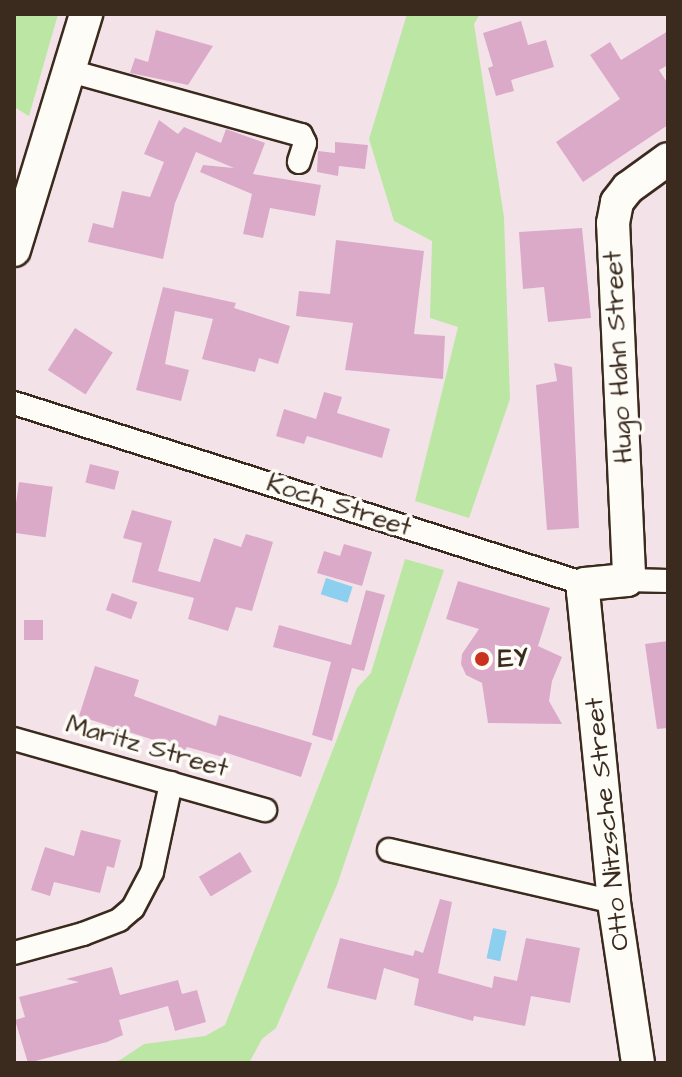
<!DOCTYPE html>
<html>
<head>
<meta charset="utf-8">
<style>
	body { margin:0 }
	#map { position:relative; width:682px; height:1077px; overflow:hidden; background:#f3e3e9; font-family:"Architects Daughter",sans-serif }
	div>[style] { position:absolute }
	.green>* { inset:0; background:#bbe6a4 }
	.water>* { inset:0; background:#8ccfee; transform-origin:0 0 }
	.building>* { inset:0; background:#dbaac9; transform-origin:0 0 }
	.roads { filter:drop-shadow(2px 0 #3b2a1e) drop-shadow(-2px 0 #3b2a1e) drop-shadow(0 2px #3b2a1e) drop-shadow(0 -2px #3b2a1e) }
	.street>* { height:22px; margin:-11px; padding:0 11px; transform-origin:11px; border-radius:11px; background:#fdfcf7 }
	.secondary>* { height:32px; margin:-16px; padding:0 16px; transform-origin:16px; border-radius:16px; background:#fdfcf7 }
	.dots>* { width:22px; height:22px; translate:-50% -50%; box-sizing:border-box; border:4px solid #fdfcf7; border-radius:50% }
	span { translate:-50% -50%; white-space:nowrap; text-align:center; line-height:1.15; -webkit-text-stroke:7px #fdfcf7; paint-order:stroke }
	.street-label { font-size:26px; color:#3b2a1e }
	.poi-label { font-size:26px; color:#3b2a1e; font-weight:700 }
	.left { translate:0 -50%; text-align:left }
	.frame { position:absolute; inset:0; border:16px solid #3b2a1e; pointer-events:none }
</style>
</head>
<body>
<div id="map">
	<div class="green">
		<div style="clip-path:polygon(14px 14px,58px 14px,29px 116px,14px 107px)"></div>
		<div style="clip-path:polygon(407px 14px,480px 14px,474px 24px,504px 217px,510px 399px,469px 518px,415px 501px,458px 327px,430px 318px,432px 241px,394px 221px,369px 139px)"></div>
		<div style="clip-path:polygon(405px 559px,444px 570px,337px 885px,276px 1028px,262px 1039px,249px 1063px,108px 1063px,120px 1060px,144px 1044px,205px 1036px,225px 1025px,357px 688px,371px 673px)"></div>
	</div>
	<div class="water">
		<div style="left:326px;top:578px;width:28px;height:17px;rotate:18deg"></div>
		<div style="left:493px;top:928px;width:14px;height:31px;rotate:12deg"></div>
	</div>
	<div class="building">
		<div style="clip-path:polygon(521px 21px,528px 45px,546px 40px,554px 67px,511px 80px,514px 91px,496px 96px,488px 68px,493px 66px,483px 33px)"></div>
		<div style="clip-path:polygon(156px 30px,213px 46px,188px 85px,130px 73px,135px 58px,148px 62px)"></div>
		<div style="clip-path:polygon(668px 31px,668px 65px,659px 70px,668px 84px,668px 125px,583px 182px,556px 142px,620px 99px,590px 55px,610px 42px,621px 60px)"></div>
		<div style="clip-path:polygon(159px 120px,178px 134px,184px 127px,221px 143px,226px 129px,265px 143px,253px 174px,321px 185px,315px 216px,270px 208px,263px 238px,243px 234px,252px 194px,200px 172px,203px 165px,234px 168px,196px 152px,175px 203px,163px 259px,88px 242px,93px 223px,113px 228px,122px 191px,150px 197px,164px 162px,144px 154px)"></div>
		<div style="clip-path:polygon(335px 142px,368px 145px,365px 169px,339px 166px,338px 176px,317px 172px,318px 151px,335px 153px)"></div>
		<div style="clip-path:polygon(582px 228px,591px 318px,548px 322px,544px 287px,523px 289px,519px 232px)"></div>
		<div style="clip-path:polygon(336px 240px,424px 251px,414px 334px,445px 336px,443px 379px,345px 370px,353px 323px,296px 316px,299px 291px,330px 294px)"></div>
		<div style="clip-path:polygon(163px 287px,236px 303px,234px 308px,290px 326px,278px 364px,259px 358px,255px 372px,202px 359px,213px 319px,175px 311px,165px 364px,189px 370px,181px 401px,136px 390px)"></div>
		<div style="left:75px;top:328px;width:45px;height:50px;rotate:33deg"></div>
		<div style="clip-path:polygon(554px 363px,572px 367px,579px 528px,547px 530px,536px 385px,557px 381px)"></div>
		<div style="clip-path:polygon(324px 392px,342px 397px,337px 413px,390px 429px,382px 458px,307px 436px,304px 444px,276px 436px,284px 409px,316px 419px)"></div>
		<div style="left:90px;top:464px;width:30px;height:19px;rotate:14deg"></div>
		<div style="left:19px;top:482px;width:34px;height:51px;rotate:8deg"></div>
		<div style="clip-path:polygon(132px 510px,172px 521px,158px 571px,200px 582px,214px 538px,241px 547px,246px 534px,273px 542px,252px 611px,236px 607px,228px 631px,188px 619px,194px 598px,132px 582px,142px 543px,123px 538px)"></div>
		<div style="clip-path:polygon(344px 544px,372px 552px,362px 586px,317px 573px,324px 551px,340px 556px)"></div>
		<div style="clip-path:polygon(458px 581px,550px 608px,538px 646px,562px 657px,552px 681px,549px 701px,562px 724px,488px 723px,482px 683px,466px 675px,461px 664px,462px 654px,479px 629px,446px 619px)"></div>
		<div style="clip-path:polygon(366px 590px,385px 595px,364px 671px,352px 668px,332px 741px,312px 735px,331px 662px,273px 647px,279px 625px,351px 645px)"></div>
		<div style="left:112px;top:593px;width:27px;height:18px;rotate:20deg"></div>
		<div style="left:24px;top:620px;width:19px;height:20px"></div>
		<div style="clip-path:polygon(668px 641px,668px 728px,657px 729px,645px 644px)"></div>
		<div style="clip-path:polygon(95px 666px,139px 680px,134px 696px,216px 726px,219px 715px,312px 743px,301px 777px,224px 752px,223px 757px,187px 747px,185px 750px,79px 716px)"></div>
		<div style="clip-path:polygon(81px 830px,121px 840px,114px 868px,107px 866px,100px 893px,54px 882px,50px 896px,31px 890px,45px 847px,74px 856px)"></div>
		<div style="left:240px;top:852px;width:23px;height:48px;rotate:59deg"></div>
		<div style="clip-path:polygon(440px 899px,452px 902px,438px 973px,492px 988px,494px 976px,517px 981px,526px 938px,580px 948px,570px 1003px,531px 996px,525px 1026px,474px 1016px,473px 1021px,414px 1005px,419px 979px,384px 968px,376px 1000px,327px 988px,340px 938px,413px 956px,415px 950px,423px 953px)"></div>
		<div style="clip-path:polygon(112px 967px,120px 995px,178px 980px,182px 994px,197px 990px,206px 1022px,175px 1031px,168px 1006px,119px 1020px,123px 1035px,107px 1042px,28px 1063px,15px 1020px,25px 1017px,19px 997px,79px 982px,66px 979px)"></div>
	</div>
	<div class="roads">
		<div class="street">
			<div style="left:70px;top:71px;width:240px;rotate:15.5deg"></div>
			<div style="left:301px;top:135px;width:9px;rotate:63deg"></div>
			<div style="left:305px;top:143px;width:20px;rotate:108deg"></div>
			<div style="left:14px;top:403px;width:599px;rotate:17.59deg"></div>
			<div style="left:627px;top:580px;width:41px;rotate:1.4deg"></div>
			<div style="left:14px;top:739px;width:261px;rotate:15.8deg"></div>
			<div style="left:389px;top:850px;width:231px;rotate:13deg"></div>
			<div style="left:14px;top:953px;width:72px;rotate:-15.4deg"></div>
			<div style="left:83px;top:934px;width:39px;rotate:-21deg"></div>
			<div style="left:119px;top:920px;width:18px;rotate:-41deg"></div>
			<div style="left:133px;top:908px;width:41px;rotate:-62.2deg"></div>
			<div style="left:152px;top:872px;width:91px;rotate:-77.9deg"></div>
		</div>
		<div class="secondary">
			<div style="left:14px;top:250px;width:247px;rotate:-73deg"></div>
			<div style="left:638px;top:1063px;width:163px;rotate:-98.5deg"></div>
			<div style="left:614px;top:902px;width:312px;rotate:-95.7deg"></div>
			<div style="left:583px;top:592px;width:8px;rotate:-76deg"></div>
			<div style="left:585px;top:584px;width:42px;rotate:-5.4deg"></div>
			<div style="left:627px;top:580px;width:6px;rotate:-72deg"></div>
			<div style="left:629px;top:574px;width:351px;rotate:-92.6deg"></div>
			<div style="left:613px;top:223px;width:21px;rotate:-79deg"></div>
			<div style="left:617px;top:202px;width:18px;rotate:-52deg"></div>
			<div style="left:628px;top:188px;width:49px;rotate:-35.9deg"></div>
		</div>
	</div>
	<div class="dots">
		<div style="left:482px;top:659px;background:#c8321e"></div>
	</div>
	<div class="street-label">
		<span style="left:619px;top:357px;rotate:-93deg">Hugo Hahn Street</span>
		<span style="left:339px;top:506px;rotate:18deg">Koch Street</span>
		<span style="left:147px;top:747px;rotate:16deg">Maritz Street</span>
		<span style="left:608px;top:824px;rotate:-96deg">Otto Nitzsche Street</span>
	</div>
	<div class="poi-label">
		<span class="left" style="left:498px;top:659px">EY</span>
	</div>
	<div class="frame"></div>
</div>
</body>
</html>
